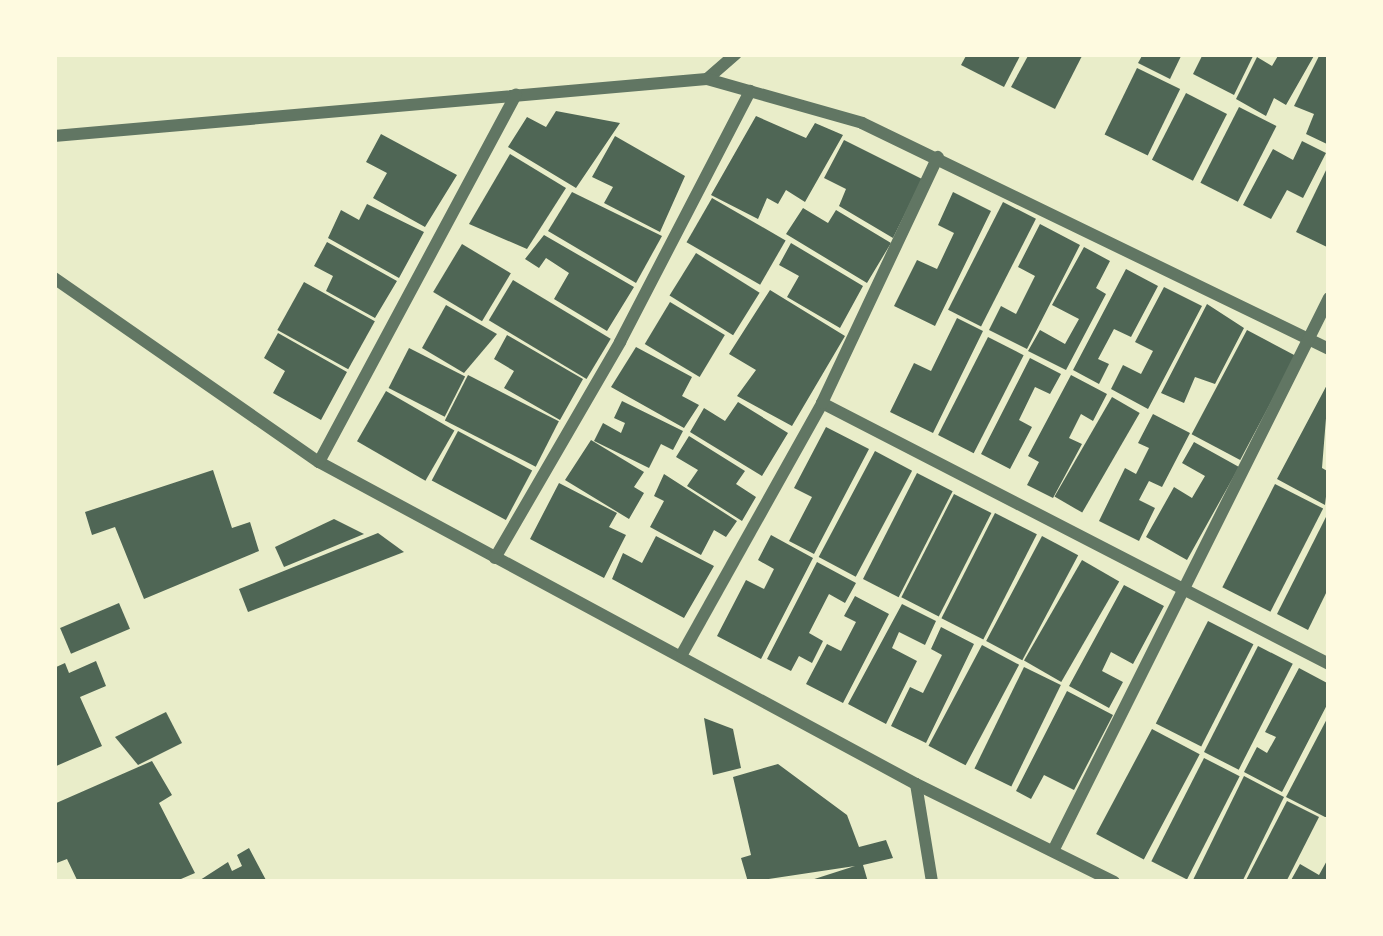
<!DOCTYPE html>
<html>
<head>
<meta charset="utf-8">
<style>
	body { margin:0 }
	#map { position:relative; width:1383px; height:936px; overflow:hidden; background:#e9edc9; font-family:Karla,sans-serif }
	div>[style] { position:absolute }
	.building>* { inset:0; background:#4f6655; transform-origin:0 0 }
	.minor>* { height:12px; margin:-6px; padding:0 6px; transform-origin:6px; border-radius:6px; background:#617663 }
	span { translate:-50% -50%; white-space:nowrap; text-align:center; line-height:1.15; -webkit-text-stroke:9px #fefae0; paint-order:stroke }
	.frame { position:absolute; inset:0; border:57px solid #fefae0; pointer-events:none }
</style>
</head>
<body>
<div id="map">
	<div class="building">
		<div style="clip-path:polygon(967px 54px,1021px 54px,1004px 87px,961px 65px)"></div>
		<div style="clip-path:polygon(1029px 54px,1083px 54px,1055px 109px,1011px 87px)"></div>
		<div style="clip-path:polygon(1143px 54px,1182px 54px,1170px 79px,1138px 63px)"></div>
		<div style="clip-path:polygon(1203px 54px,1254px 54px,1234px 95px,1193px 74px)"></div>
		<div style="clip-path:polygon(1279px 54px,1315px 54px,1286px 105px,1274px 98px,1266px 116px,1236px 99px,1257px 57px,1272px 66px)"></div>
		<div style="clip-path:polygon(1320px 54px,1329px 54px,1329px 145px,1306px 134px,1314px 114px,1294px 106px)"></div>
		<div style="left:1137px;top:68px;width:48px;height:74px;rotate:26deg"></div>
		<div style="left:1186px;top:93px;width:46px;height:75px;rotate:27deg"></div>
		<div style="left:1239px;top:107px;width:42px;height:85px;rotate:27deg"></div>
		<div style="clip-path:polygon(556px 111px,620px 123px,576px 188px,508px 147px,527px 117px,546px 127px)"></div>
		<div style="clip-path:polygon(756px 116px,806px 138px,815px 123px,843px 135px,805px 202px,786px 190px,778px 204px,767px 198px,758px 219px,711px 195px)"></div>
		<div style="clip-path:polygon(381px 134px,457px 175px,425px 227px,373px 198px,387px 173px,366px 162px)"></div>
		<div style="clip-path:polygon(615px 136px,685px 176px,660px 232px,604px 203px,613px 187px,592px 177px)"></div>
		<div style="clip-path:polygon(844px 140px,922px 179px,893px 238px,839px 206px,846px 189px,824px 178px)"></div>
		<div style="clip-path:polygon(1302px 141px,1326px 153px,1303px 198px,1287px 190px,1271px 219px,1243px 205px,1273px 149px,1293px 160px)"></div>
		<div style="clip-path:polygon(510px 154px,566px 188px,527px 249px,469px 224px)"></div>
		<div style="clip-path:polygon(1329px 164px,1329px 248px,1296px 232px)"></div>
		<div style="clip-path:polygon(572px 192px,662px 236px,636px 283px,548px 231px)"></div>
		<div style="clip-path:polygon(953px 192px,991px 211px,935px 326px,894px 306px,917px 260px,937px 269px,954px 233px,938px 225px)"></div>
		<div style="left:712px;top:198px;width:85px;height:51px;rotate:30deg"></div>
		<div style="left:1003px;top:202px;width:37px;height:121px;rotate:27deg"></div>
		<div style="clip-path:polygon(367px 204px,424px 232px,399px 278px,328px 238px,341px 210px,359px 220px)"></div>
		<div style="clip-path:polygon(803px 208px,828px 223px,836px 210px,891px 243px,867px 283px,786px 234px)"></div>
		<div style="clip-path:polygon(1040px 224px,1080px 245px,1027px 349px,989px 330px,1001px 306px,1016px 314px,1035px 276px,1018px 267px)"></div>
		<div style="clip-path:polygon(544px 235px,634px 287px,607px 331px,554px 299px,569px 273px,546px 258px,539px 268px,525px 259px)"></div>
		<div style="clip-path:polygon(327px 242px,397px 281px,375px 318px,326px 291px,333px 276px,314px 266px)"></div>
		<div style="clip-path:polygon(791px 243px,863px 286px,840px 328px,787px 297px,799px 276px,779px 265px)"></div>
		<div style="left:462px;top:244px;width:57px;height:56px;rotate:31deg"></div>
		<div style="clip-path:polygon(1084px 247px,1110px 261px,1096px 288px,1106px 294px,1066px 370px,1028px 351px,1040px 330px,1065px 344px,1079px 319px,1052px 305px)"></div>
		<div style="left:696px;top:253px;width:75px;height:50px;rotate:32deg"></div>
		<div style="clip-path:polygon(1126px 269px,1158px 286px,1131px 337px,1114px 329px,1098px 359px,1109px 364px,1099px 384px,1073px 370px)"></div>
		<div style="left:513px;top:280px;width:114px;height:47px;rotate:31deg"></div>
		<div style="left:304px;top:282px;width:81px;height:55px;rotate:29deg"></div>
		<div style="clip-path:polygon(1164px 287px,1202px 306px,1148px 409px,1111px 389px,1123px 365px,1141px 374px,1153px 351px,1135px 342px)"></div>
		<div style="clip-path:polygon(770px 290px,845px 336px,792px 426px,737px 396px,756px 370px,729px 354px)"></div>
		<div style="left:670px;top:302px;width:64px;height:49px;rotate:31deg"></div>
		<div style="clip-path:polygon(1207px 304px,1244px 328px,1215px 384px,1195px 377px,1184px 403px,1161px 393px)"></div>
		<div style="clip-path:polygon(446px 305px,497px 334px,464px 373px,422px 348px)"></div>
		<div style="clip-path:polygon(957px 318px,983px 331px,933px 433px,890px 412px,914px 363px,931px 371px)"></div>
		<div style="left:1247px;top:330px;width:55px;height:118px;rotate:28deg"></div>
		<div style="clip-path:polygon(278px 333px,347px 372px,321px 420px,273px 393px,285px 371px,264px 358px)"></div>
		<div style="clip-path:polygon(507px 335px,583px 379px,560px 420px,504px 388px,514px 371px,494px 359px)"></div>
		<div style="left:988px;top:337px;width:40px;height:110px;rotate:27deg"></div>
		<div style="clip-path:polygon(636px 347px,692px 377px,682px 396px,699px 405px,684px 428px,611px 387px)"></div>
		<div style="left:409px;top:348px;width:63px;height:45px;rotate:27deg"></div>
		<div style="clip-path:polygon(1030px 358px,1061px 374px,1050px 394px,1035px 387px,1019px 420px,1032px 427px,1010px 469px,981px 454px)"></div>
		<div style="left:468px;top:375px;width:102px;height:51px;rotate:27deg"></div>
		<div style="clip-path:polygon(1071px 375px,1107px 394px,1093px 421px,1081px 414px,1069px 438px,1082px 444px,1053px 498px,1027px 485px,1039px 462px,1028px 456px)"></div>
		<div style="clip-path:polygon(1329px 381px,1322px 468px,1329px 472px,1325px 505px,1277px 479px)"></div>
		<div style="left:386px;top:391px;width:79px;height:58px;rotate:30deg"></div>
		<div style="left:1112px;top:397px;width:32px;height:115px;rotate:30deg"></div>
		<div style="clip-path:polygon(622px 401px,683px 431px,673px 450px,661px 444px,649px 468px,594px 441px,603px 423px,621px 433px,625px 423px,614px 418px)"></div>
		<div style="clip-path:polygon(738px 402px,788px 433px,762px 476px,690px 432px,704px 408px,725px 421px)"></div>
		<div style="clip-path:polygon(1153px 414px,1190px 433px,1162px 487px,1149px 481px,1139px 500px,1155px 508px,1139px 541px,1099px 521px,1125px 468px,1136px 474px,1149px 448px,1138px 443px)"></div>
		<div style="clip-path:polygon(826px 427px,869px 449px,814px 554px,789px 541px,812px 497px,794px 488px)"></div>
		<div style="left:458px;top:431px;width:84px;height:56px;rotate:28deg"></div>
		<div style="clip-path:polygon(689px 436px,745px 471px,736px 484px,756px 497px,742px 521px,687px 486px,698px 470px,676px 457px)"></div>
		<div style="clip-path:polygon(591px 440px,644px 472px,634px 487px,644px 493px,629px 519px,565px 480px)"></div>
		<div style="clip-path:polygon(1194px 442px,1239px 467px,1187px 560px,1146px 537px,1174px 487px,1192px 498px,1205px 476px,1182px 463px)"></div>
		<div style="left:875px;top:451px;width:42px;height:120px;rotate:28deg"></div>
		<div style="clip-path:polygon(213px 470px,232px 528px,250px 522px,259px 551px,144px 599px,115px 527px,92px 535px,85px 512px)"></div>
		<div style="left:917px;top:473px;width:40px;height:119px;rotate:27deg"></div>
		<div style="clip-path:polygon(664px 474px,737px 521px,726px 537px,714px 530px,701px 555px,650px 527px,664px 501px,654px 496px)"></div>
		<div style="clip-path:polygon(559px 483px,617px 513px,609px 527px,626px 535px,604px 578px,530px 539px)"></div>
		<div style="left:1275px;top:484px;width:54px;height:116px;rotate:27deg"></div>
		<div style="left:954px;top:494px;width:42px;height:116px;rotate:27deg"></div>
		<div style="clip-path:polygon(1329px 511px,1329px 587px,1308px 630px,1277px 614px)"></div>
		<div style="left:995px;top:513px;width:47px;height:118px;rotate:27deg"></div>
		<div style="clip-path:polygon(334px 519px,364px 534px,284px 567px,275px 547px)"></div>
		<div style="clip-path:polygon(378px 533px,404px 552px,248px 612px,239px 589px)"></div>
		<div style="clip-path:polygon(771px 535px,813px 558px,761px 659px,717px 636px,746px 580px,764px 589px,774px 569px,758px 560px)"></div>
		<div style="clip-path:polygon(656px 536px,714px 566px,684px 618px,612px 579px,623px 553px,642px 563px)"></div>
		<div style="left:1042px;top:536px;width:41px;height:119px;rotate:28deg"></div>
		<div style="left:1082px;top:560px;width:43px;height:116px;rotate:30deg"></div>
		<div style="clip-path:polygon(817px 562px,856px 583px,845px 603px,829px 594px,809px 633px,823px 641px,812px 663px,799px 656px,791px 671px,767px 659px)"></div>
		<div style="clip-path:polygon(1124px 585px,1164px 606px,1133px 664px,1111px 652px,1102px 671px,1123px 682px,1109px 708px,1069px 686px)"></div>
		<div style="clip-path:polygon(855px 596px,889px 614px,843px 703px,806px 684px,827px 644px,841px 651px,856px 622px,844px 616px)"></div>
		<div style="left:119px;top:603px;width:28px;height:64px;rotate:67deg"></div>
		<div style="clip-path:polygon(902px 604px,936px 621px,925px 645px,899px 632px,892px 648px,917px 661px,886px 724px,848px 704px)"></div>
		<div style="left:1208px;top:621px;width:51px;height:115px;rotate:27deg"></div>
		<div style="clip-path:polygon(941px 627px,974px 644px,926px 743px,891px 726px,910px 687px,923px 693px,942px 655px,931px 649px)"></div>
		<div style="left:982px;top:645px;width:42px;height:114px;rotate:28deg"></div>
		<div style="left:1258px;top:646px;width:39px;height:119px;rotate:27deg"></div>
		<div style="clip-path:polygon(96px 661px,106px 686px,80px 697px,102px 746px,54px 767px,54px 668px,65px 663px,69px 673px)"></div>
		<div style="left:1024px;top:667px;width:41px;height:113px;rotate:26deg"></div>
		<div style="clip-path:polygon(1299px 668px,1329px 684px,1329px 701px,1282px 792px,1244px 772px,1257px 747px,1267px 753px,1276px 737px,1265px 732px)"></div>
		<div style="clip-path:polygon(1067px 691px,1113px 715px,1074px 790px,1044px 775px,1031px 799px,1016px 791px)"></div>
		<div style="clip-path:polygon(166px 712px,182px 743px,138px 765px,115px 737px)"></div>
		<div style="clip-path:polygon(1329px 715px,1329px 817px,1325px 817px,1286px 797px)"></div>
		<div style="clip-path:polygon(704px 718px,733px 729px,741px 768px,713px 775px)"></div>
		<div style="left:1152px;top:729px;width:54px;height:119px;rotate:28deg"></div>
		<div style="left:1204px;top:758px;width:40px;height:116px;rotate:27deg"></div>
		<div style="clip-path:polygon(152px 761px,172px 795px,159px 803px,195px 873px,174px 882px,78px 882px,67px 859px,54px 864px,54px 804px)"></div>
		<div style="clip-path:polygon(778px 764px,847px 815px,859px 847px,886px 840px,893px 858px,863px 865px,868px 882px,805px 882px,855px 866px,748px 882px,741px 858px,751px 855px,733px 777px)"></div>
		<div style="clip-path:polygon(1244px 776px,1284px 797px,1242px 882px,1192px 882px)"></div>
		<div style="clip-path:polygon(1287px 801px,1319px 817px,1286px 882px,1245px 882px)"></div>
		<div style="clip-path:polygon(249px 848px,267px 882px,197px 882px,228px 862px,232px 871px,242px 866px,237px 855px)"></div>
		<div style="clip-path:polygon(1329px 857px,1329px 882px,1290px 882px,1300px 864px,1319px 875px)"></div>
	</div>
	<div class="minor">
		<div style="left:707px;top:79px;width:38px;rotate:-41deg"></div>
		<div style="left:54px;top:136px;width:655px;rotate:-4.99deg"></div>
		<div style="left:707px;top:79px;width:161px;rotate:15.8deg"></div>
		<div style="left:862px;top:123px;width:519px;rotate:25.82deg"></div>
		<div style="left:54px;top:278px;width:323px;rotate:34.8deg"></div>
		<div style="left:319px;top:462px;width:678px;rotate:28.34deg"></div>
		<div style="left:916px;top:784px;width:221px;rotate:26.3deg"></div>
		<div style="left:822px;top:403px;width:570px;rotate:27.24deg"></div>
		<div style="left:319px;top:462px;width:417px;rotate:-61.8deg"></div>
		<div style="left:495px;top:558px;width:250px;rotate:-59.9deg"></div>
		<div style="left:620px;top:342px;width:283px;rotate:-62.6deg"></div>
		<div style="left:682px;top:654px;width:287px;rotate:-60.8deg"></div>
		<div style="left:822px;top:403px;width:272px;rotate:-64.8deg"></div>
		<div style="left:916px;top:784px;width:99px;rotate:80.7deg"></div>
		<div style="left:1053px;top:851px;width:618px;rotate:-63.48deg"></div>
	</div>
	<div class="frame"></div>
</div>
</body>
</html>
